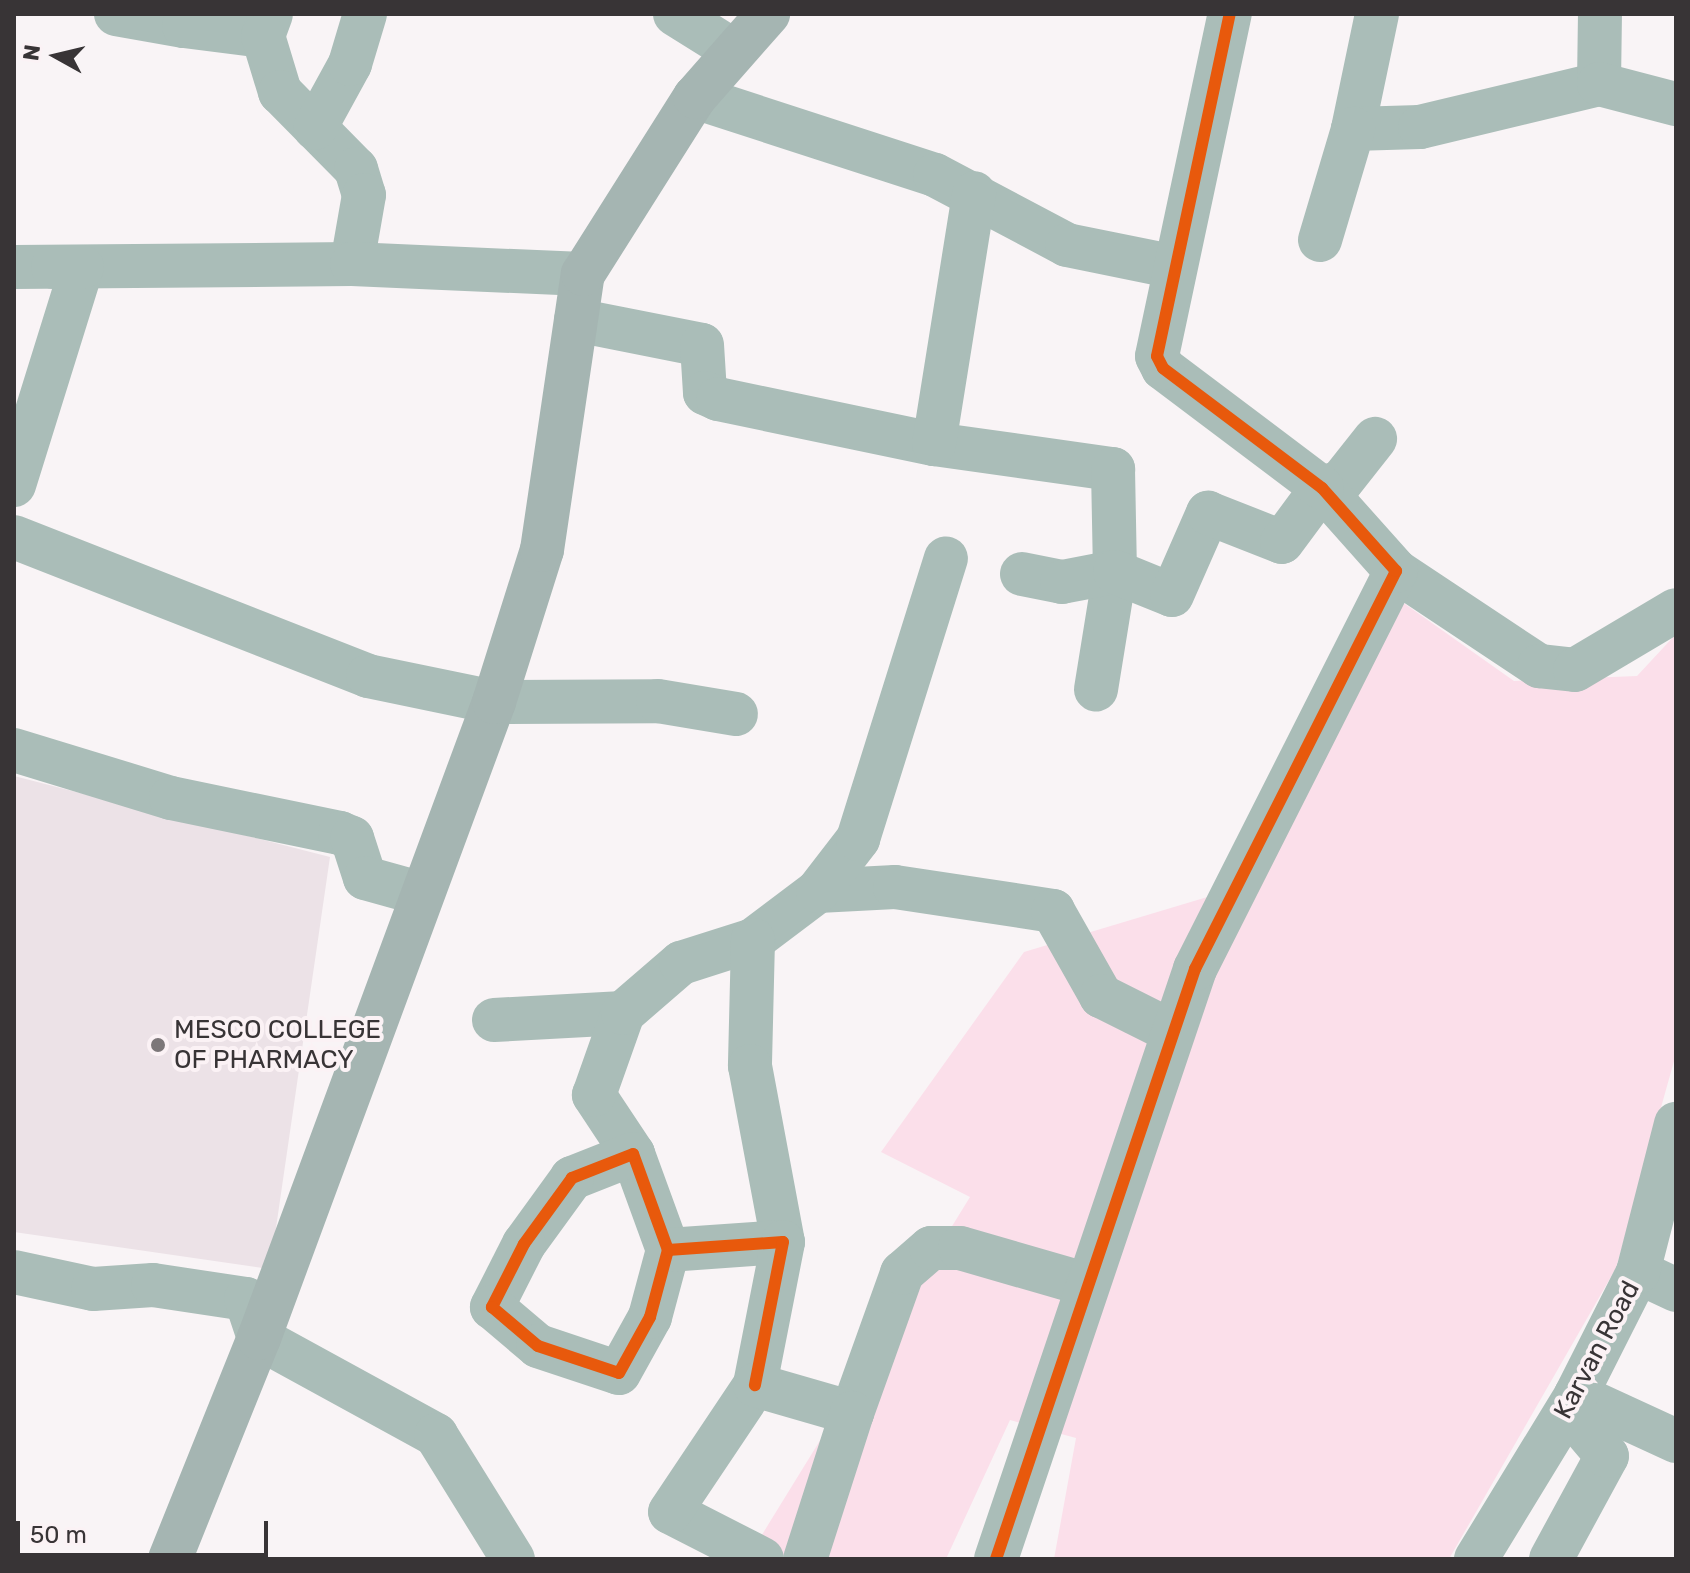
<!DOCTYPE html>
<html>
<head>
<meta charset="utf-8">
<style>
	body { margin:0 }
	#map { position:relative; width:1690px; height:1573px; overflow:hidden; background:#f9f4f6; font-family:Rubik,sans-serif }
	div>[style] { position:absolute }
	.built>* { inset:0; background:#ece2e7 }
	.green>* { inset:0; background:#fbdfea }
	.minor>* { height:44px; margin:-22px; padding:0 22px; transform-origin:22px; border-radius:22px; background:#aabdb8 }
	.major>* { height:44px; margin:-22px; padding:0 22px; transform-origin:22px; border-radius:22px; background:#a5b5b2 }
	.cycleway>* { height:12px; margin:-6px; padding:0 6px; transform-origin:6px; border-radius:6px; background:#e8590c }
	.dots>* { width:22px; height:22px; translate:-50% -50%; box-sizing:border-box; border:4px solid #fbf2f5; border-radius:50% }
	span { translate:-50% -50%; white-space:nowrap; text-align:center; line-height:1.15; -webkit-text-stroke:8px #fbf2f5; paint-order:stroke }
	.poi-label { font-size:26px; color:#383436 }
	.left { translate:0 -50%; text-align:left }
	.street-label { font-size:26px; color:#383436 }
	.frame { position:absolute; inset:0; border:16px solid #383436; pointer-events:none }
	.north { position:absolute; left:16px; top:16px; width:80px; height:80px; -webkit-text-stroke:6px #fbf2f5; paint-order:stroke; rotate:278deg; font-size:22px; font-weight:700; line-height:32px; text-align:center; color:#383436 }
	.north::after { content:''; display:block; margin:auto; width:28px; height:36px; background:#383436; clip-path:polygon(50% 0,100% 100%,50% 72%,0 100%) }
	.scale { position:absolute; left:16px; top:1521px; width:252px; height:36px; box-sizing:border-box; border:4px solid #383436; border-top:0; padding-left:10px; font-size:24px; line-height:28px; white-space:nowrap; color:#383436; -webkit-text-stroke:6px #fbf2f5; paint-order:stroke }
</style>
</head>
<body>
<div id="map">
	<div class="built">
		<div style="clip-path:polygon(14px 776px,330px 857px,270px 1269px,14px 1232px)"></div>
	</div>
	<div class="green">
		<div style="clip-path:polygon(1388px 592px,1514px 681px,1637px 676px,1676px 634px,1676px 1054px,1616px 1268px,1449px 1559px,1054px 1559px,1076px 1438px,1010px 1420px,946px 1559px,747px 1559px,970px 1197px,881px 1152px,1024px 952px,1254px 883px)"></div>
	</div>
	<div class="minor">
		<div style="left:116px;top:14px;width:69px;rotate:10deg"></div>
		<div style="left:184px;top:26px;width:13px;rotate:-72deg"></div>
		<div style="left:675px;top:14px;width:70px;rotate:32.1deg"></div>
		<div style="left:1377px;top:14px;width:117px;rotate:101.8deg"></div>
		<div style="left:1353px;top:129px;width:67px;rotate:-1.7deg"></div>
		<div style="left:1420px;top:127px;width:184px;rotate:-13.5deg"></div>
		<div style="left:1599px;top:84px;width:70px;rotate:-89.2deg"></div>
		<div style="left:184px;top:26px;width:80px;rotate:7.2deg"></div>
		<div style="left:263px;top:36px;width:23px;rotate:-70deg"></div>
		<div style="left:263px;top:36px;width:59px;rotate:73.1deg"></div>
		<div style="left:280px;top:92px;width:108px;rotate:45.4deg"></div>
		<div style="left:356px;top:169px;width:27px;rotate:73deg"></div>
		<div style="left:364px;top:195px;width:70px;rotate:99.9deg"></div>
		<div style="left:1599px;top:84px;width:80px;rotate:14.6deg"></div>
		<div style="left:695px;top:97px;width:252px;rotate:18deg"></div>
		<div style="left:935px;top:175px;width:149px;rotate:27.9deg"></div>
		<div style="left:1067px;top:245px;width:110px;rotate:11.5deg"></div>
		<div style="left:315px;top:128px;width:73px;rotate:-61.3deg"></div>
		<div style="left:350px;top:64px;width:52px;rotate:-73.3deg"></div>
		<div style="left:1320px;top:240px;width:116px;rotate:-73.4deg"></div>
		<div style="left:14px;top:267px;width:338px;rotate:-0.5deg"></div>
		<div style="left:352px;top:264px;width:231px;rotate:2.5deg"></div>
		<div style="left:576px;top:320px;width:128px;rotate:11.2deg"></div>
		<div style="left:702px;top:345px;width:48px;rotate:86.4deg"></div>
		<div style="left:705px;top:393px;width:14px;rotate:25deg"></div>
		<div style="left:718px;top:399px;width:221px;rotate:11.8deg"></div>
		<div style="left:934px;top:444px;width:181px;rotate:8deg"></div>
		<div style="left:1113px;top:469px;width:103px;rotate:88.9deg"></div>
		<div style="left:1115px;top:572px;width:119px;rotate:99.2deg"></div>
		<div style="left:934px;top:444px;width:254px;rotate:-80.9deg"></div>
		<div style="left:14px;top:485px;width:228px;rotate:-72.7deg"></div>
		<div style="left:82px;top:267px;width:29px;rotate:180deg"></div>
		<div style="left:14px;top:537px;width:380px;rotate:21.4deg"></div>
		<div style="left:368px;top:676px;width:129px;rotate:11.7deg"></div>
		<div style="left:494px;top:702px;width:164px;rotate:-0.3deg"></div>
		<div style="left:658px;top:701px;width:79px;rotate:9.5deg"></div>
		<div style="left:1396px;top:571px;width:172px;rotate:33.6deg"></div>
		<div style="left:1539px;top:666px;width:36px;rotate:6deg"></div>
		<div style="left:1575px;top:670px;width:117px;rotate:-30.7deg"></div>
		<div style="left:1022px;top:574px;width:41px;rotate:11.3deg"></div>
		<div style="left:1062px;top:582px;width:54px;rotate:-10.7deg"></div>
		<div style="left:1115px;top:572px;width:61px;rotate:22deg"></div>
		<div style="left:1172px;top:595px;width:90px;rotate:-66.3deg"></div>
		<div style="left:1208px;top:513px;width:79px;rotate:21.4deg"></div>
		<div style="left:1282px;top:542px;width:67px;rotate:-53.5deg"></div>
		<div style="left:1322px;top:488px;width:20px;rotate:-18deg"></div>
		<div style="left:1341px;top:482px;width:55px;rotate:-51.7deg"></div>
		<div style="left:14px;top:750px;width:164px;rotate:17deg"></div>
		<div style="left:171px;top:798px;width:173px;rotate:11.7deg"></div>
		<div style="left:340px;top:833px;width:13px;rotate:23deg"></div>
		<div style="left:352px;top:838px;width:42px;rotate:72deg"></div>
		<div style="left:365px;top:878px;width:56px;rotate:15.5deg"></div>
		<div style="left:818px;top:891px;width:77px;rotate:-3deg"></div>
		<div style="left:895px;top:887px;width:160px;rotate:8.6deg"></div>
		<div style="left:1053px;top:911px;width:98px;rotate:60.5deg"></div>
		<div style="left:1101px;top:996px;width:78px;rotate:26.6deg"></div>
		<div style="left:753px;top:940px;width:81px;rotate:-37deg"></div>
		<div style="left:818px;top:891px;width:66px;rotate:-52.4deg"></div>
		<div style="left:858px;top:839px;width:294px;rotate:-72.6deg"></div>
		<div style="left:494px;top:1020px;width:129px;rotate:-3.1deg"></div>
		<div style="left:633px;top:1154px;width:71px;rotate:-123.5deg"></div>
		<div style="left:594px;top:1095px;width:87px;rotate:-70.5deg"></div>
		<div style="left:623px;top:1013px;width:77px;rotate:-40.8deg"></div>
		<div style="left:681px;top:963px;width:76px;rotate:-17.7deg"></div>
		<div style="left:753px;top:940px;width:126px;rotate:91.4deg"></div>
		<div style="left:750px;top:1066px;width:179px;rotate:79.4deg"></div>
		<div style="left:668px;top:1250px;width:102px;rotate:-110deg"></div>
		<div style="left:633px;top:1154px;width:66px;rotate:158.5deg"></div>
		<div style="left:572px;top:1178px;width:82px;rotate:126deg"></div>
		<div style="left:524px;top:1244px;width:71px;rotate:116.9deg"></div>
		<div style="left:492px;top:1307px;width:60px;rotate:40.3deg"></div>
		<div style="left:538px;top:1346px;width:85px;rotate:18.4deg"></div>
		<div style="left:619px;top:1373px;width:64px;rotate:-61deg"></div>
		<div style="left:650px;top:1317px;width:69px;rotate:-75deg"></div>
		<div style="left:668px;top:1250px;width:115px;rotate:-4deg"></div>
		<div style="left:783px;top:1242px;width:146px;rotate:101.1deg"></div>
		<div style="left:14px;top:1272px;width:81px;rotate:12.1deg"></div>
		<div style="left:93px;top:1289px;width:60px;rotate:-3.8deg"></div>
		<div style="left:153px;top:1285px;width:94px;rotate:8.6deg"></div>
		<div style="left:246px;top:1299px;width:41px;rotate:71.6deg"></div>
		<div style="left:259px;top:1338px;width:202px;rotate:28.7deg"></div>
		<div style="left:436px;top:1435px;width:146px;rotate:58.2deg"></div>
		<div style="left:1638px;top:1272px;width:42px;rotate:25.3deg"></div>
		<div style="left:1576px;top:1395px;width:110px;rotate:24.7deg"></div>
		<div style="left:852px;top:1413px;width:149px;rotate:-70.3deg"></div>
		<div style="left:902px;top:1273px;width:38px;rotate:-41deg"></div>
		<div style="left:931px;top:1248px;width:29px"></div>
		<div style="left:960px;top:1248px;width:133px;rotate:16.1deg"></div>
		<div style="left:762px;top:1559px;width:103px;rotate:-152.9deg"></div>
		<div style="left:670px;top:1512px;width:153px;rotate:-56.2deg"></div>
		<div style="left:755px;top:1385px;width:101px;rotate:16.1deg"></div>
		<div style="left:852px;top:1413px;width:153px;rotate:107.8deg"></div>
		<div style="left:996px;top:1559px;width:623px;rotate:-71.36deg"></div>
		<div style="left:1195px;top:969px;width:446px;rotate:-63.2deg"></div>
		<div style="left:1396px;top:571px;width:111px;rotate:-131.7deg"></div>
		<div style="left:1322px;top:488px;width:199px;rotate:-143deg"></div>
		<div style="left:1163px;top:368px;width:13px;rotate:-117deg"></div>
		<div style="left:1157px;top:356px;width:350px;rotate:-78deg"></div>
		<div style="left:1476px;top:1559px;width:192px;rotate:-58.6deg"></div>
		<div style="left:1576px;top:1395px;width:138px;rotate:-63.2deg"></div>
		<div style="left:1638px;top:1272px;width:153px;rotate:-75.6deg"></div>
		<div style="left:1551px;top:1559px;width:117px;rotate:-61.5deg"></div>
		<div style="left:1607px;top:1456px;width:60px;rotate:-130.3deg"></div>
	</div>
	<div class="major">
		<div style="left:170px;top:1559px;width:238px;rotate:-68.1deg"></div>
		<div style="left:259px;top:1338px;width:678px;rotate:-69.72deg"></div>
		<div style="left:494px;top:702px;width:159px;rotate:-72.5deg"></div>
		<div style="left:542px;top:550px;width:279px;rotate:-81.6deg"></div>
		<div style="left:583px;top:274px;width:209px;rotate:-57.7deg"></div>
		<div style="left:695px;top:97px;width:111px;rotate:-48.7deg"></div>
	</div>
	<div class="cycleway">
		<div style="left:668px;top:1250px;width:102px;rotate:-110deg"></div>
		<div style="left:633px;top:1154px;width:66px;rotate:158.5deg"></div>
		<div style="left:572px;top:1178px;width:82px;rotate:126deg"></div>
		<div style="left:524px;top:1244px;width:71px;rotate:116.9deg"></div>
		<div style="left:492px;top:1307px;width:60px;rotate:40.3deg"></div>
		<div style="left:538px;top:1346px;width:85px;rotate:18.4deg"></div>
		<div style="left:619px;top:1373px;width:64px;rotate:-61deg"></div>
		<div style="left:650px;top:1317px;width:69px;rotate:-75deg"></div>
		<div style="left:668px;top:1250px;width:115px;rotate:-4deg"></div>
		<div style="left:783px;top:1242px;width:146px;rotate:101.1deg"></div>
		<div style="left:996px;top:1559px;width:623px;rotate:-71.36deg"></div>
		<div style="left:1195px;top:969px;width:446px;rotate:-63.2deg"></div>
		<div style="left:1396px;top:571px;width:111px;rotate:-131.7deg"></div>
		<div style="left:1322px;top:488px;width:199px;rotate:-143deg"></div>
		<div style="left:1163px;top:368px;width:13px;rotate:-117deg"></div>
		<div style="left:1157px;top:356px;width:350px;rotate:-78deg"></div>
	</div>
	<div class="dots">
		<div style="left:158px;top:1045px;background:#7c7779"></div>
	</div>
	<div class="poi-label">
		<span class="left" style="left:174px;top:1045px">MESCO COLLEGE<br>OF PHARMACY</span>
	</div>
	<div class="street-label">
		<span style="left:1597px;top:1350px;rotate:-62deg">Karvan Road</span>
	</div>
	<div class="frame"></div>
	<div class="north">N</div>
	<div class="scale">50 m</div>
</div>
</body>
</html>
